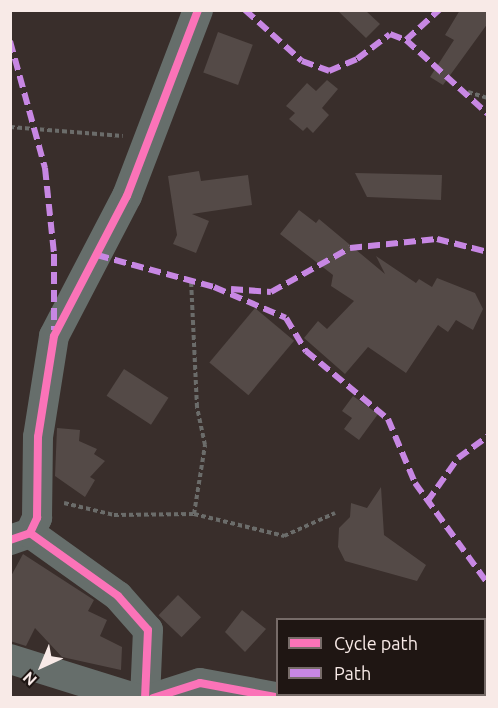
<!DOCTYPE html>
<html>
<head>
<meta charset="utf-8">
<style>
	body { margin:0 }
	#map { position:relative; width:498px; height:708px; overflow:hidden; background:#392e2b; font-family:Ubuntu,sans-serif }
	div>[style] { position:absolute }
	.building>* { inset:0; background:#544a47; transform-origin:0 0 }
	.path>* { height:4px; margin-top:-2px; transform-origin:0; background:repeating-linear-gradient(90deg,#6b6c6a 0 4.5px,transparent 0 7.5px) }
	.minor>* { height:30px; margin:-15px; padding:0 15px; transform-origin:15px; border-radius:15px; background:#666e6b }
	.quiet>* { height:6px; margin-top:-3px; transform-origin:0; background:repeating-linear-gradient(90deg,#c787e3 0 12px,transparent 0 18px) }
	.cycleway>* { height:8px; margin:-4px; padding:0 4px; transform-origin:4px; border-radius:4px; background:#fb73b8 }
	span { translate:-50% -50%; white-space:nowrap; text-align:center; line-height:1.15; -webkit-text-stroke:4.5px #1f1613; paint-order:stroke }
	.frame { position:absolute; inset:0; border:12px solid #f8eae7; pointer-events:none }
	.legend { position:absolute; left:276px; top:618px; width:210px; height:78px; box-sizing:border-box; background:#1f1613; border:2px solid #766b68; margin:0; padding:8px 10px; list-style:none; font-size:18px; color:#f8eae7 }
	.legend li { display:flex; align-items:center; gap:12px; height:30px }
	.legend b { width:30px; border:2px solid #766b68 }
	.north { position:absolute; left:12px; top:636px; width:60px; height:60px; -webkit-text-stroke:4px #1f1613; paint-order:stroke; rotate:224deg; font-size:16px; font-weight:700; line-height:24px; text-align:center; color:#f8eae7 }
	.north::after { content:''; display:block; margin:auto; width:21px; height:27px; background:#f8eae7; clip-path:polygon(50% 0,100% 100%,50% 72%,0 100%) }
</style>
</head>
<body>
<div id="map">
	<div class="building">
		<div style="clip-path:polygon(337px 10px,365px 10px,380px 24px,366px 38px)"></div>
		<div style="clip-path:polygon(460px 10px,488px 10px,488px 23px,443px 85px,430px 77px,454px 40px,445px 35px)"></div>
		<div style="left:218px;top:32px;width:37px;height:43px;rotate:20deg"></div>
		<div style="clip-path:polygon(327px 80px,338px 89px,322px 108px,329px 115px,313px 133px,307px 127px,303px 131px,289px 119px,295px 113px,286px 106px,307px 83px,316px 91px)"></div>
		<div style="clip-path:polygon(199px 171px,201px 181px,248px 175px,252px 205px,192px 214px,209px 221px,196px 253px,173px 244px,177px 235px,168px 176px)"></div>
		<div style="clip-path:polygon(355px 173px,442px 175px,441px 200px,367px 197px)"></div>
		<div style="clip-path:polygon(299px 210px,316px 223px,319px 219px,385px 274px,376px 256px,416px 283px,419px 279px,432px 287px,437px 278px,475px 293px,483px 309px,473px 330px,456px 320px,448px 332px,438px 325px,406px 373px,368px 347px,345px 374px,304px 338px,318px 321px,327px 329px,354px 301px,331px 286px,333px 275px,280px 234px)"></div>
		<div style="left:255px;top:308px;width:51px;height:71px;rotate:40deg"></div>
		<div style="left:124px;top:369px;width:53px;height:32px;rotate:33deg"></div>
		<div style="clip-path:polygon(353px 396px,378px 414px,359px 440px,344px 429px,352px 418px,342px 411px)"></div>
		<div style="clip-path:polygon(57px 428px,80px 430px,79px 441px,97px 449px,94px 454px,105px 461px,90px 477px,95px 480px,85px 497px,55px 476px)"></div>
		<div style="clip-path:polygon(381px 487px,384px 535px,426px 565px,417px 581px,345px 561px,338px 547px,339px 528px,350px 517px,351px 503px,367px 508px)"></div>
		<div style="clip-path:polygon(23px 554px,94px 600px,88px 611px,107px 620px,100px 636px,122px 647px,121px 670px,62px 657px,35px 628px,26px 646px,10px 641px,10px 578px)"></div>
		<div style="left:178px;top:595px;width:32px;height:28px;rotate:44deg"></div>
		<div style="clip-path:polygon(242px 610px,266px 629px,245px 652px,225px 632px)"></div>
	</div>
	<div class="path">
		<div style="left:468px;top:92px;width:21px;rotate:17deg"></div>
		<div style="left:10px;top:127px;width:113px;rotate:4.6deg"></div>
		<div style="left:64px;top:503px;width:51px;rotate:13.5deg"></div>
		<div style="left:114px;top:515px;width:80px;rotate:-0.7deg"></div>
		<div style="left:194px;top:514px;width:70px;rotate:-80.9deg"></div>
		<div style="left:205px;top:445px;width:39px;rotate:-102deg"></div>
		<div style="left:197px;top:407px;width:127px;rotate:-92.7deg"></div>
		<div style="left:194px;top:514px;width:93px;rotate:13.7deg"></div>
		<div style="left:284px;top:536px;width:56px;rotate:-24.3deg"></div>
	</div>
	<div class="minor">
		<div style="left:30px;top:533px;width:108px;rotate:35.6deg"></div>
		<div style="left:118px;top:596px;width:45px;rotate:48.6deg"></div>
		<div style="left:148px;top:630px;width:68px;rotate:92.5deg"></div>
		<div style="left:10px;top:540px;width:21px;rotate:-19deg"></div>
		<div style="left:30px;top:533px;width:17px;rotate:-65deg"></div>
		<div style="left:37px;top:518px;width:81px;rotate:-89.3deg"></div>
		<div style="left:38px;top:437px;width:102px;rotate:-81deg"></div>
		<div style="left:54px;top:336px;width:158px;rotate:-62.5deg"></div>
		<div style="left:127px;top:196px;width:199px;rotate:-69.1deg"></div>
		<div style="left:10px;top:659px;width:131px;rotate:17.3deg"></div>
		<div style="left:153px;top:698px;width:49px;rotate:-17.7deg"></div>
		<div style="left:200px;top:683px;width:82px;rotate:10.5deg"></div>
	</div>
	<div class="quiet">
		<div style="left:245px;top:10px;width:76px;rotate:41.8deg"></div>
		<div style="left:302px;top:61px;width:29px;rotate:20deg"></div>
		<div style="left:329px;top:71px;width:30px;rotate:-23deg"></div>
		<div style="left:357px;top:59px;width:41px;rotate:-37.1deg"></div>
		<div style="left:390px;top:34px;width:17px;rotate:21deg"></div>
		<div style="left:406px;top:40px;width:110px;rotate:42.1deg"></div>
		<div style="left:406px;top:40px;width:45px;rotate:-42.3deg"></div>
		<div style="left:10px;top:41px;width:132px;rotate:74.6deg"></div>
		<div style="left:45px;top:168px;width:86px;rotate:84deg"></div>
		<div style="left:54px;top:254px;width:76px;rotate:90deg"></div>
		<div style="left:97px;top:255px;width:121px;rotate:15.3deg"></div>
		<div style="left:214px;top:287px;width:78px;rotate:23.3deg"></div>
		<div style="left:286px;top:318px;width:39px;rotate:59deg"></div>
		<div style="left:306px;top:351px;width:107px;rotate:39.7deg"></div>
		<div style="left:388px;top:419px;width:69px;rotate:67.1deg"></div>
		<div style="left:415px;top:483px;width:125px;rotate:54.1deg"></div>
		<div style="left:231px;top:289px;width:40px;rotate:4.3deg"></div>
		<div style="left:271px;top:292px;width:90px;rotate:-29.1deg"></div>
		<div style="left:350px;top:248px;width:87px;rotate:-5.9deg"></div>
		<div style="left:437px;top:239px;width:53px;rotate:14.3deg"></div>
		<div style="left:427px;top:502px;width:54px;rotate:-54.8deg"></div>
		<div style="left:458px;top:458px;width:37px;rotate:-36deg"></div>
	</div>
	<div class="cycleway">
		<div style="left:30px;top:533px;width:108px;rotate:35.6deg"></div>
		<div style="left:118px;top:596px;width:45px;rotate:48.6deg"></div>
		<div style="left:148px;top:630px;width:68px;rotate:92.5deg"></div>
		<div style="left:10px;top:540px;width:21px;rotate:-19deg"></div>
		<div style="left:30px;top:533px;width:17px;rotate:-65deg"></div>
		<div style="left:37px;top:518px;width:81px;rotate:-89.3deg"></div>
		<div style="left:38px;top:437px;width:102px;rotate:-81deg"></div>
		<div style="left:54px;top:336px;width:158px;rotate:-62.5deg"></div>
		<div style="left:127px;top:196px;width:199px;rotate:-69.1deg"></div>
		<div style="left:153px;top:698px;width:49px;rotate:-17.7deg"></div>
		<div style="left:200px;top:683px;width:82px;rotate:10.5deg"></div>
	</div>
	<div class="frame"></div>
	<ul class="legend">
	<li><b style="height:8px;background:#fb73b8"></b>Cycle path</li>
	<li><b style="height:8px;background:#c787e3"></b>Path</li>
	</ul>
	<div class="north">N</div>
</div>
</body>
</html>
